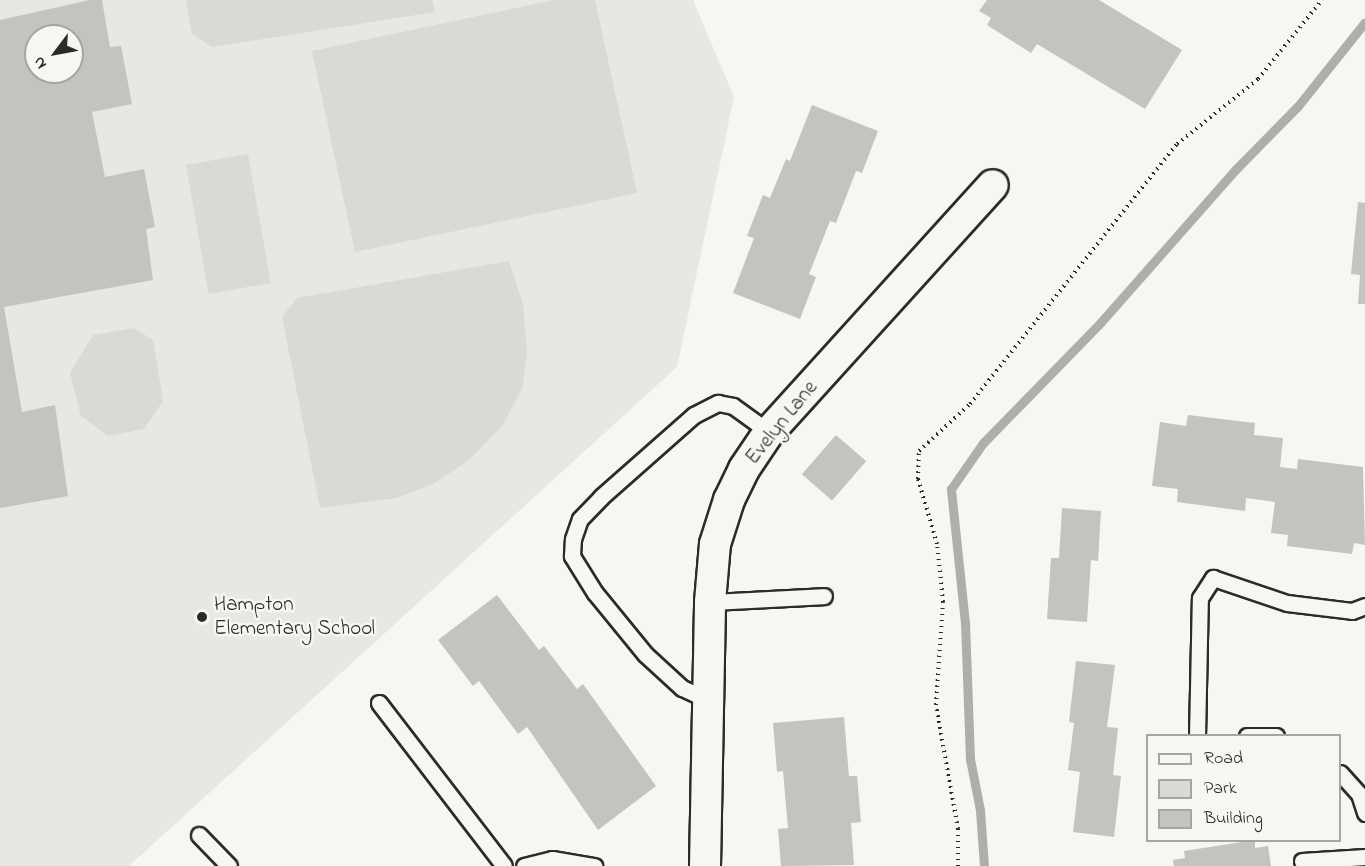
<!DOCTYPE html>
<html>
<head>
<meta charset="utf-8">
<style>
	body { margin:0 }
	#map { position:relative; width:1365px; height:866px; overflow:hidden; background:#f6f6f2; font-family:"Indie Flower",sans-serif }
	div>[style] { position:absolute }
	.built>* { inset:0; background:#e7e7e3 }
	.green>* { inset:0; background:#d9d9d5; transform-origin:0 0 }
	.stream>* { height:9px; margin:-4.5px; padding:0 4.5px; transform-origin:4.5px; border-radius:4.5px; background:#aeaeab }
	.building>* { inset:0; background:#c3c3c0; transform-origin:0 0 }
	.path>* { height:4px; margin-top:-2px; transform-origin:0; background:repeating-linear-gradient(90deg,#2b2b2b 0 1.5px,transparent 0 6px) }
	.roads { filter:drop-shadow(2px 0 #2b2b2b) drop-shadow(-2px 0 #2b2b2b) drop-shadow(0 2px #2b2b2b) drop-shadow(0 -2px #2b2b2b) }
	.lane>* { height:15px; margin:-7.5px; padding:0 7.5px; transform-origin:7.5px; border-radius:7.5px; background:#f6f6f2 }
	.street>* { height:30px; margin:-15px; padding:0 15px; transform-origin:15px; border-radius:15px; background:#f6f6f2 }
	.dots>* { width:16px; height:16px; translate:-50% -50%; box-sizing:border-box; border:3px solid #f6f6f2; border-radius:50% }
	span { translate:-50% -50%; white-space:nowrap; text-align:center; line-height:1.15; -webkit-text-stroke:5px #f6f6f2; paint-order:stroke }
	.street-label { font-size:21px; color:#2b2b2b }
	.poi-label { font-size:21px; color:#2b2b2b }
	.left { translate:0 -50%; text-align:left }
	.legend { position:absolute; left:1146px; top:734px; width:195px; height:108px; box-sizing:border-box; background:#f6f6f2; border:2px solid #a5a5a2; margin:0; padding:8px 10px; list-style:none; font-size:18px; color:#2b2b2b }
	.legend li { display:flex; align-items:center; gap:12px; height:30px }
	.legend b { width:30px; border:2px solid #a5a5a2 }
	.north { position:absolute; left:24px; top:24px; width:60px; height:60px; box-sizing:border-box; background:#f6f6f2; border:2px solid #a5a5a2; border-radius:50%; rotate:238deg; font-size:16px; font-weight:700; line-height:24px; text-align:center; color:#2b2b2b }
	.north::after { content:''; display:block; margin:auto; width:21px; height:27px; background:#2b2b2b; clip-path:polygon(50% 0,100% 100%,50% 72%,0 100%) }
</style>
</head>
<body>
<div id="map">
	<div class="built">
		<div style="clip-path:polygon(evenodd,0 0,693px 0,734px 97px,677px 367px,129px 866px,0 866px,0 0,36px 36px,72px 36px,72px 72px,36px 72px,36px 36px)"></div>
	</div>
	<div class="green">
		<div style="clip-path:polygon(186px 0,432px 0,435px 12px,212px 47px,192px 34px)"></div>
		<div style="clip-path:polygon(554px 0,595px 0,637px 193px,355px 252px,312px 51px)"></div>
		<div style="left:248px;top:154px;width:131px;height:63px;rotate:80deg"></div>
		<div style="clip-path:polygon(509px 261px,523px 304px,527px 354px,522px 389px,502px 426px,469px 460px,433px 484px,397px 498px,320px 508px,282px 317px,297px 298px)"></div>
		<div style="clip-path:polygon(134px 328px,153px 340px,163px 401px,144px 429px,108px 436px,81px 416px,70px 373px,93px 335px)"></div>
	</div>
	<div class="stream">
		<div style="left:984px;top:866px;width:56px;rotate:-94.1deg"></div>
		<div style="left:980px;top:810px;width:52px;rotate:-101.1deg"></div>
		<div style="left:970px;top:759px;width:136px;rotate:-92.1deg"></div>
		<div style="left:965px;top:623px;width:135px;rotate:-96deg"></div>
		<div style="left:951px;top:489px;width:56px;rotate:-55.2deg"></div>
		<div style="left:983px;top:443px;width:169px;rotate:-45.7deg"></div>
		<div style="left:1101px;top:322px;width:204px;rotate:-48.6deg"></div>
		<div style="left:1236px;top:169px;width:88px;rotate:-45.5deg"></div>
		<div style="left:1298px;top:106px;width:107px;rotate:-51.4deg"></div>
	</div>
	<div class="building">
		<div style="clip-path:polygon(evenodd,90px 0,102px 0,110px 47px,121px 46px,132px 104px,92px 112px,105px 177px,144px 169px,155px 227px,146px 229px,153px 280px,4px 307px,22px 412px,55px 405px,68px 496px,0 508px,0 20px,90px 0,36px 36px,72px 36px,72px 72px,36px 72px,36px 36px)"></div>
		<div style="clip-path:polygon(987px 0,1099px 0,1182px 50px,1145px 109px,1037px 44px,1031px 53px,987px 25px,991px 18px,979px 11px)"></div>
		<div style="clip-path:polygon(812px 105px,878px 131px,862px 173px,856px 171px,836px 223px,830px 221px,809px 274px,816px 277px,800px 319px,733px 293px,754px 238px,747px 236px,763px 195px,770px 198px,786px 159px,790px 161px)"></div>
		<div style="clip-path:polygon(1358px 202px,1365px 203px,1365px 304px,1358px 304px,1360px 275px,1351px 274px)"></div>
		<div style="clip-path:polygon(1188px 415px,1255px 423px,1254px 435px,1283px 438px,1280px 467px,1297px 469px,1298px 459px,1363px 467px,1365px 545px,1354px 543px,1352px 554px,1287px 546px,1288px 535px,1271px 533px,1275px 502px,1246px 498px,1245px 511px,1177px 502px,1178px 489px,1152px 486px,1160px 422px,1186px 426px)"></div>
		<div style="left:836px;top:435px;width:40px;height:52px;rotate:41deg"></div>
		<div style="clip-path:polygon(1062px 508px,1101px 511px,1098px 561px,1091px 560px,1087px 622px,1047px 619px,1051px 558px,1059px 558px)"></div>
		<div style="clip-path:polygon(497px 595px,539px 650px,544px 646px,577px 689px,583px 684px,656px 786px,598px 830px,527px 727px,518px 734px,479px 681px,473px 686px,438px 640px)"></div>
		<div style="clip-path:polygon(1076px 661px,1115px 665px,1107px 727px,1118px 728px,1113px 775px,1121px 776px,1114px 837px,1073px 832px,1080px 772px,1068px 770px,1074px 723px,1069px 722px)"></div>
		<div style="clip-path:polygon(844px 717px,849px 776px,857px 776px,861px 822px,851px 823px,854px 865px,781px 866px,778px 829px,788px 828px,783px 771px,777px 772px,773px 723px)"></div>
		<div style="clip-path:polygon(1255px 840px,1255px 848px,1268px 846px,1271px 866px,1174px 866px,1173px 860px,1185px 858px,1184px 851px)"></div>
	</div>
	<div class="path">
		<div style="left:958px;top:866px;width:37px;rotate:-90deg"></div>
		<div style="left:958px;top:829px;width:126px;rotate:-100.1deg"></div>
		<div style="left:936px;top:705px;width:103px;rotate:-86.1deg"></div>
		<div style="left:943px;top:602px;width:58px;rotate:-95.9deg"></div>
		<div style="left:937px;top:544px;width:68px;rotate:-106.3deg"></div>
		<div style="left:918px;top:479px;width:28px;rotate:-88deg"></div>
		<div style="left:919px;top:451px;width:69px;rotate:-42.7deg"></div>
		<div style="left:970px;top:404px;width:332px;rotate:-51.5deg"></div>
		<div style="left:1177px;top:144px;width:104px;rotate:-38.7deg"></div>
		<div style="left:1258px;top:79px;width:102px;rotate:-51deg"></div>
	</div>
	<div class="roads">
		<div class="lane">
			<div style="left:710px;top:602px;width:114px;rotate:-3deg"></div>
			<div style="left:708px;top:700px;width:29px;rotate:-155deg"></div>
			<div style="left:682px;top:688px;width:50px;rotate:-137.4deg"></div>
			<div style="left:645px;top:654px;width:79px;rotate:-129.3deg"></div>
			<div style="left:595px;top:593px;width:44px;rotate:-121.9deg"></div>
			<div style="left:572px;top:556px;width:17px;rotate:-87deg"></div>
			<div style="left:573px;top:539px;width:21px;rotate:-71deg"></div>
			<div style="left:580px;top:519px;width:30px;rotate:-46deg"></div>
			<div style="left:601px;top:497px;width:124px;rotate:-41.4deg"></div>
			<div style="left:694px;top:415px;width:27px;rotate:-27deg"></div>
			<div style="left:718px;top:403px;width:15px;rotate:11deg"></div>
			<div style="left:733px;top:406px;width:44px;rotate:35.8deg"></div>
			<div style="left:379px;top:703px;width:205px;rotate:52.5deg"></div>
			<div style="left:1197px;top:736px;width:138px;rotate:-88.8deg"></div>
			<div style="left:1200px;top:598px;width:24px;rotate:-57deg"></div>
			<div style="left:1213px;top:578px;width:78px;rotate:18.7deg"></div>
			<div style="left:1287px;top:603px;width:65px;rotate:7deg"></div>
			<div style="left:1352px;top:611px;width:14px;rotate:-21deg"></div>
			<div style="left:1247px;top:736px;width:29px"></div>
			<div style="left:1340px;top:773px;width:28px;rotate:48deg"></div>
			<div style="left:1359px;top:794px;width:20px;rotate:72deg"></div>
			<div style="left:199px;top:835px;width:43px;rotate:45.9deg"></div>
			<div style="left:1302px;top:861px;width:63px;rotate:-3.6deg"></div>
			<div style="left:524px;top:866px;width:29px;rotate:-14deg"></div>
			<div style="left:552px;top:859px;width:43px;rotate:9.5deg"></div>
		</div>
		<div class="street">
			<div style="left:705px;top:866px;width:264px;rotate:-88.9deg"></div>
			<div style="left:710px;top:602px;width:58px;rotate:-85.1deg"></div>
			<div style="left:715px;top:544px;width:46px;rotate:-72.3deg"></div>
			<div style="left:729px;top:500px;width:34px;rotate:-64deg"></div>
			<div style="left:744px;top:469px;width:45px;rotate:-56deg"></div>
			<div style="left:769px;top:432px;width:333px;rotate:-47.8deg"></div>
		</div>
	</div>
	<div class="dots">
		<div style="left:202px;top:617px;background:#2b2b2b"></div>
	</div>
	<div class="street-label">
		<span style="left:782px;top:423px;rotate:-51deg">Evelyn Lane</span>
	</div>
	<div class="poi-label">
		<span class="left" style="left:214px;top:617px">Hampton<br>Elementary School</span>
	</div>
	<ul class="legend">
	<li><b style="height:8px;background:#f6f6f2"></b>Road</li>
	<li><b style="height:16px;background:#d9d9d5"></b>Park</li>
	<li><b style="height:16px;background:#c3c3c0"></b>Building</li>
	</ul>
	<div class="north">N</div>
</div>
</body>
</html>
